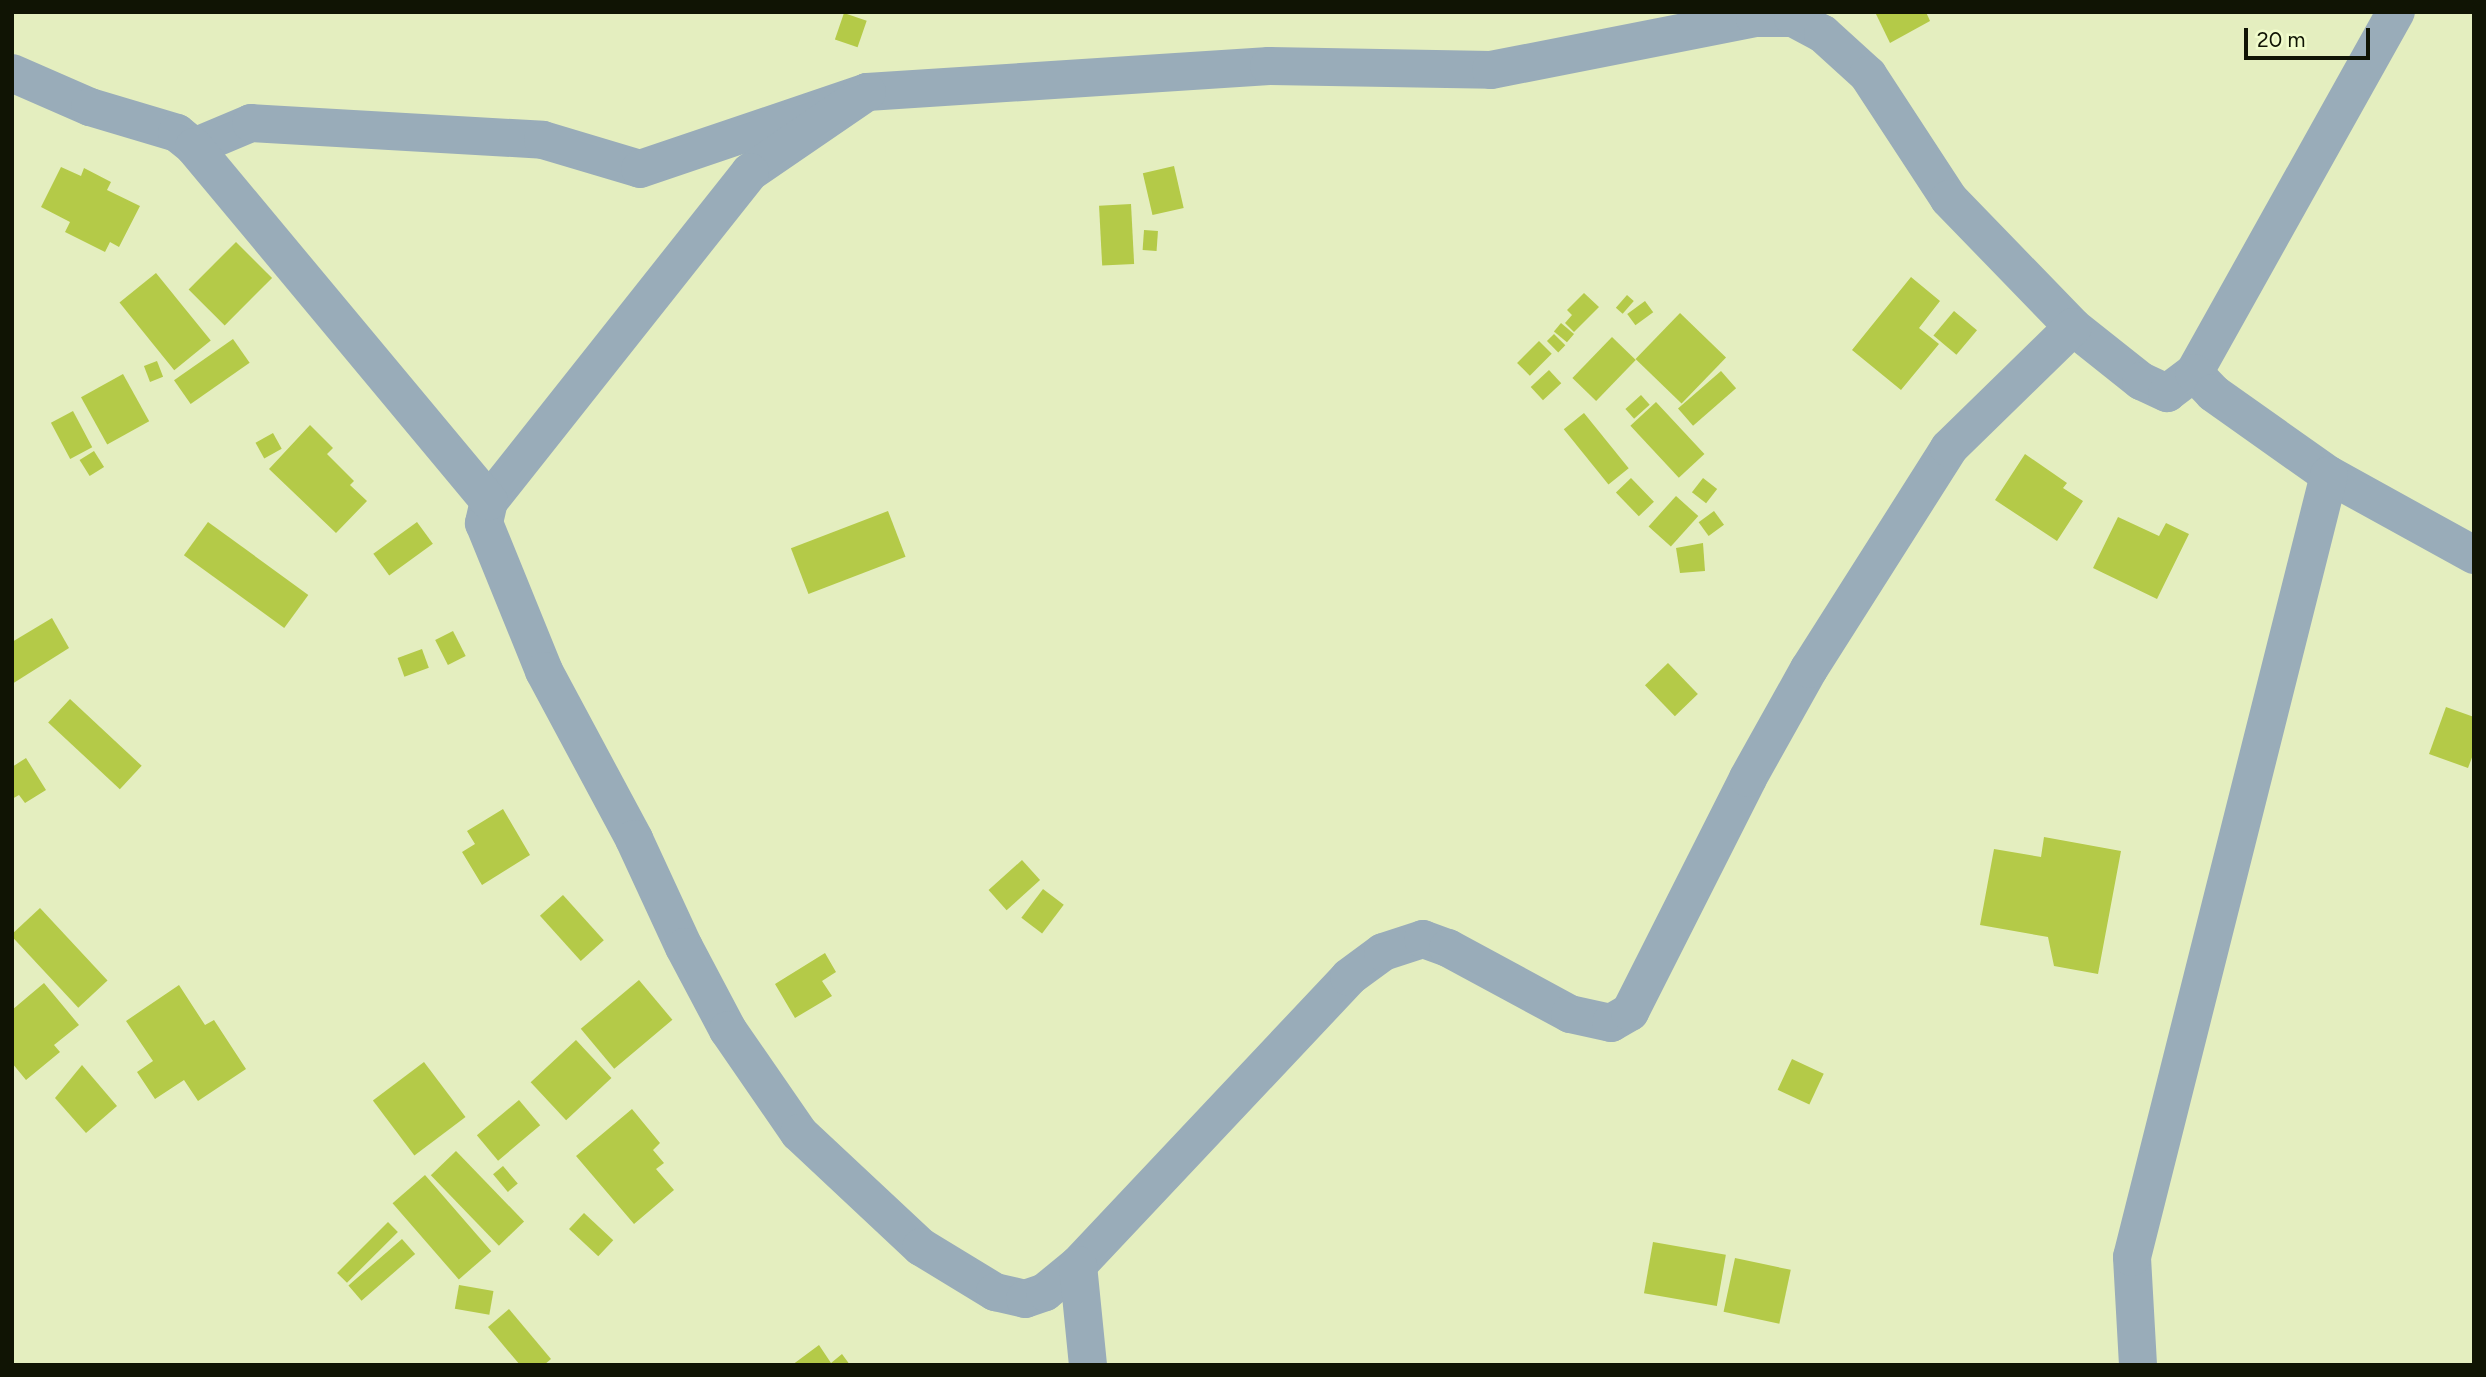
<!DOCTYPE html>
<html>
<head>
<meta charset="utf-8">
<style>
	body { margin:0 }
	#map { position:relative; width:2486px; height:1377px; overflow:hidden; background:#e4eebf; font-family:Figtree,sans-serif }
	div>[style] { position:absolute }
	.building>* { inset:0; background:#b4ca48; transform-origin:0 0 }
	.minor>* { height:38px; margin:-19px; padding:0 19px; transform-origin:19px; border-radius:19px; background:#99acb9 }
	span { translate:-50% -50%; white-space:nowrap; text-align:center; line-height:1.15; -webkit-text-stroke:6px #f1fccc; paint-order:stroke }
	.frame { position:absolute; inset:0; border:14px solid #101404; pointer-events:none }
	.scale { position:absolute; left:2244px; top:28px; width:126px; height:32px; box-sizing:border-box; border:4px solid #101404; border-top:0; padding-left:9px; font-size:21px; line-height:24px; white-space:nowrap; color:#101404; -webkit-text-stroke:5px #f1fccc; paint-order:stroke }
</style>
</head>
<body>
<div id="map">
	<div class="building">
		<div style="clip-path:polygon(1875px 12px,1926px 12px,1930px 21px,1890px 43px)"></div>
		<div style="left:844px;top:13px;width:24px;height:28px;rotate:19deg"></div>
		<div style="left:1174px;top:166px;width:43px;height:32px;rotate:77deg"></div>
		<div style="clip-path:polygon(61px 167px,81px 176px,84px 168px,111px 182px,107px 190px,140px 206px,119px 247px,110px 242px,105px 252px,65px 232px,70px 222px,41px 207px)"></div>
		<div style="left:1131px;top:204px;width:60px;height:32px;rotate:87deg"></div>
		<div style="left:1144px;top:230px;width:14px;height:20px;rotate:4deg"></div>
		<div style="left:236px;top:242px;width:51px;height:67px;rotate:45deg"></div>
		<div style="left:156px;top:273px;width:87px;height:47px;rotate:51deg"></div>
		<div style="clip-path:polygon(1911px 277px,1940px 301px,1919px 328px,1939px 344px,1901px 390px,1852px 350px)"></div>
		<div style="clip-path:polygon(1584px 293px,1599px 307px,1574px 332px,1565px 323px,1572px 315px,1567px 310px)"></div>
		<div style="left:1627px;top:295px;width:9px;height:17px;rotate:41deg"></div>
		<div style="left:1645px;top:301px;width:14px;height:22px;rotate:54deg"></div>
		<div style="left:1954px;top:311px;width:30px;height:32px;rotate:40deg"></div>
		<div style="left:1680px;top:313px;width:64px;height:64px;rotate:44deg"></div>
		<div style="left:1561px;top:323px;width:17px;height:11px;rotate:40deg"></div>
		<div style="left:1554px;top:334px;width:16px;height:10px;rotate:45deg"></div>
		<div style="left:1612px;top:337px;width:33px;height:57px;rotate:44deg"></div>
		<div style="left:233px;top:339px;width:29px;height:72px;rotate:55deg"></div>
		<div style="left:1539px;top:341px;width:18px;height:31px;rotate:45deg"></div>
		<div style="left:157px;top:361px;width:17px;height:14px;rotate:69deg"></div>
		<div style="left:1549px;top:370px;width:18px;height:25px;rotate:47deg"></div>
		<div style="left:1721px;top:371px;width:23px;height:57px;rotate:49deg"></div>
		<div style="left:123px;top:374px;width:54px;height:48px;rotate:61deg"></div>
		<div style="left:1641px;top:395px;width:13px;height:21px;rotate:48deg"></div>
		<div style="left:1656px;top:402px;width:71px;height:35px;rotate:47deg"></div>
		<div style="left:73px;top:411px;width:41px;height:25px;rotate:62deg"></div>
		<div style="left:1584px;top:413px;width:71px;height:26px;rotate:51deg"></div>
		<div style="clip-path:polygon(310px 425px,333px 448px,327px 454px,354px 481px,350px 485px,367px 501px,336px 533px,269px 469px)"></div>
		<div style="left:273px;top:433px;width:18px;height:20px;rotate:61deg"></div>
		<div style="left:94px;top:451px;width:19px;height:17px;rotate:58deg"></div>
		<div style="clip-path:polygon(2025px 454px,2067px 483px,2063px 488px,2083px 501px,2057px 541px,1995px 500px)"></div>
		<div style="left:1631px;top:478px;width:33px;height:21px;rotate:46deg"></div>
		<div style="left:1703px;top:478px;width:18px;height:18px;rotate:38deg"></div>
		<div style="left:1676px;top:496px;width:30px;height:41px;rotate:42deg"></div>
		<div style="left:888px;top:511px;width:49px;height:104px;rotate:69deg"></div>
		<div style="left:1714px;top:511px;width:17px;height:19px;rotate:54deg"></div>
		<div style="clip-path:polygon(2118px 517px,2159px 536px,2166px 523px,2189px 534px,2157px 599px,2093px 568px)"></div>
		<div style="left:208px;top:522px;width:124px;height:41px;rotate:36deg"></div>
		<div style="left:417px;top:522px;width:27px;height:54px;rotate:54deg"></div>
		<div style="clip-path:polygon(1703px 543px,1705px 571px,1680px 573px,1676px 548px)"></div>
		<div style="clip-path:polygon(52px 618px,69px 648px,12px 684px,12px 642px)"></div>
		<div style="left:453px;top:631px;width:28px;height:20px;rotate:63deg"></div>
		<div style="left:422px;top:649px;width:20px;height:26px;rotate:70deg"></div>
		<div style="left:1668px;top:663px;width:43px;height:32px;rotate:46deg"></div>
		<div style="left:70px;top:699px;width:98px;height:32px;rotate:43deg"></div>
		<div style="clip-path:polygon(2446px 707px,2474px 717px,2474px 752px,2468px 768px,2429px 754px)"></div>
		<div style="clip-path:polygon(26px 758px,46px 790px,25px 803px,19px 795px,12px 799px,12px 767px)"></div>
		<div style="clip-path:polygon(503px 809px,530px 855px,482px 885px,462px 852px,475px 844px,467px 831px)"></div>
		<div style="clip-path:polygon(2044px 837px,2121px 851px,2098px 974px,2054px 966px,2048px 937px,1980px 925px,1994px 849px,2041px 857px)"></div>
		<div style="left:1022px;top:860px;width:27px;height:45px;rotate:48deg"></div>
		<div style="left:1043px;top:889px;width:26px;height:36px;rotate:37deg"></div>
		<div style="left:563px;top:895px;width:61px;height:31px;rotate:48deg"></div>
		<div style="left:40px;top:908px;width:99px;height:40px;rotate:47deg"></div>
		<div style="clip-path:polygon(825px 953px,836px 972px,822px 981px,832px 996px,795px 1018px,775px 984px)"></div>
		<div style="left:639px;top:980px;width:52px;height:76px;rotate:50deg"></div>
		<div style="clip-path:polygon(44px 983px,79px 1025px,54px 1045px,60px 1052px,26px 1080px,12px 1063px,12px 1010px)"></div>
		<div style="clip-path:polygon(179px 985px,205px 1025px,214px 1020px,246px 1069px,198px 1101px,184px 1080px,155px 1099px,137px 1072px,153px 1061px,126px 1021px)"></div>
		<div style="left:576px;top:1040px;width:52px;height:62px;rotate:47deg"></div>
		<div style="left:1792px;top:1059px;width:35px;height:34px;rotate:25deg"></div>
		<div style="left:424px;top:1062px;width:69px;height:64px;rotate:53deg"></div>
		<div style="clip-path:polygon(82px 1065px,117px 1106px,86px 1133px,55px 1098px)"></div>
		<div style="left:519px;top:1100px;width:33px;height:55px;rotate:50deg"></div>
		<div style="clip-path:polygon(632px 1109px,660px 1143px,653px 1150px,664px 1163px,656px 1169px,674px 1190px,634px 1224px,576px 1156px)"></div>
		<div style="left:456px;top:1151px;width:98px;height:35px;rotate:46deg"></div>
		<div style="left:503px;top:1166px;width:23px;height:13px;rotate:50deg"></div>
		<div style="left:425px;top:1175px;width:101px;height:43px;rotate:49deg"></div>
		<div style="left:584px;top:1213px;width:40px;height:22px;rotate:43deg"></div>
		<div style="left:388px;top:1222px;width:14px;height:72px;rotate:45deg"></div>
		<div style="left:402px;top:1239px;width:20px;height:71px;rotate:49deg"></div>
		<div style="left:1653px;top:1242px;width:74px;height:52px;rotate:10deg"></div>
		<div style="left:1735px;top:1258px;width:57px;height:55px;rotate:12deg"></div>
		<div style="left:459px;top:1285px;width:35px;height:24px;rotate:10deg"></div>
		<div style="clip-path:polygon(509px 1309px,551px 1359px,544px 1365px,520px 1365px,488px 1327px)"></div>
		<div style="clip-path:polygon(819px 1345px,831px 1363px,842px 1354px,850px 1365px,792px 1365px)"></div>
	</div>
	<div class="minor">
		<div style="left:12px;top:73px;width:85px;rotate:23.6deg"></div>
		<div style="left:90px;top:107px;width:91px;rotate:16.6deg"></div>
		<div style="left:177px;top:133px;width:22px;rotate:39deg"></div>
		<div style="left:194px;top:147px;width:62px;rotate:-22.8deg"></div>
		<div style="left:251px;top:123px;width:292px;rotate:3.3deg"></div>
		<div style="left:543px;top:140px;width:101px;rotate:16.6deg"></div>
		<div style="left:640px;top:169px;width:240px;rotate:-18.7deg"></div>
		<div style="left:867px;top:92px;width:403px;rotate:-3.7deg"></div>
		<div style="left:1269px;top:66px;width:222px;rotate:1deg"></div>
		<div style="left:1491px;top:70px;width:269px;rotate:-11.1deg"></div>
		<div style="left:1755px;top:18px;width:38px"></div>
		<div style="left:1793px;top:18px;width:34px;rotate:28deg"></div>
		<div style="left:1823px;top:34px;width:61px;rotate:42.3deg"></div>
		<div style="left:1868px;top:75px;width:148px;rotate:56.8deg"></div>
		<div style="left:1949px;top:199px;width:178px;rotate:45.9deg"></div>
		<div style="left:2073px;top:327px;width:87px;rotate:38.5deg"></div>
		<div style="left:2141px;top:381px;width:29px;rotate:25deg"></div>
		<div style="left:2167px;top:393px;width:34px;rotate:-37deg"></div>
		<div style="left:2194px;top:373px;width:414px;rotate:-60.8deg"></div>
		<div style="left:867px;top:92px;width:142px;rotate:145.6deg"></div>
		<div style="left:750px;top:172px;width:420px;rotate:128.4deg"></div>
		<div style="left:489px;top:501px;width:23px;rotate:103deg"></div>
		<div style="left:484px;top:523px;width:160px;rotate:67.9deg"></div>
		<div style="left:544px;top:671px;width:191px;rotate:61.8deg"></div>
		<div style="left:634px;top:839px;width:119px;rotate:65.2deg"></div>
		<div style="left:684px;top:947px;width:94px;rotate:62.1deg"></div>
		<div style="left:728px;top:1030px;width:125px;rotate:55.4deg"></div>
		<div style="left:799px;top:1133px;width:167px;rotate:43.1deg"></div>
		<div style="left:921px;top:1247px;width:87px;rotate:31.3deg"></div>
		<div style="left:995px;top:1292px;width:31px;rotate:13deg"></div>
		<div style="left:1025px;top:1299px;width:21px;rotate:-19deg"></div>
		<div style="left:1045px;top:1292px;width:43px;rotate:-39.3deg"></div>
		<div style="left:1078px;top:1265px;width:395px;rotate:-46.7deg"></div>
		<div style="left:1349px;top:977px;width:42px;rotate:-36.3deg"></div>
		<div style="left:1383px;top:952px;width:42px;rotate:-18deg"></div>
		<div style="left:1423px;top:939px;width:27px;rotate:20deg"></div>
		<div style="left:1448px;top:948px;width:139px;rotate:28.4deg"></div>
		<div style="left:1570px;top:1014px;width:42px;rotate:12.4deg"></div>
		<div style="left:1611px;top:1023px;width:22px;rotate:-30deg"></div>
		<div style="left:1630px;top:1012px;width:262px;rotate:-63.2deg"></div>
		<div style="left:1748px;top:778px;width:125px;rotate:-60.8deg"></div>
		<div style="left:1809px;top:669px;width:262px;rotate:-57.6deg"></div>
		<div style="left:1949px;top:448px;width:173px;rotate:-44.3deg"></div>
		<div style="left:194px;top:147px;width:461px;rotate:50.2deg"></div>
		<div style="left:2194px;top:373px;width:28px;rotate:46deg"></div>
		<div style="left:2213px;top:393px;width:142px;rotate:35.3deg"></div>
		<div style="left:2329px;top:475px;width:166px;rotate:28.9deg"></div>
		<div style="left:1078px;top:1265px;width:100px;rotate:84.3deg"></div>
		<div style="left:2138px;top:1365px;width:108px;rotate:-93.2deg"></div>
		<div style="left:2132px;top:1257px;width:806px;rotate:-75.86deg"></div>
	</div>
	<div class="frame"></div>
	<div class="scale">20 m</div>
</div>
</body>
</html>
